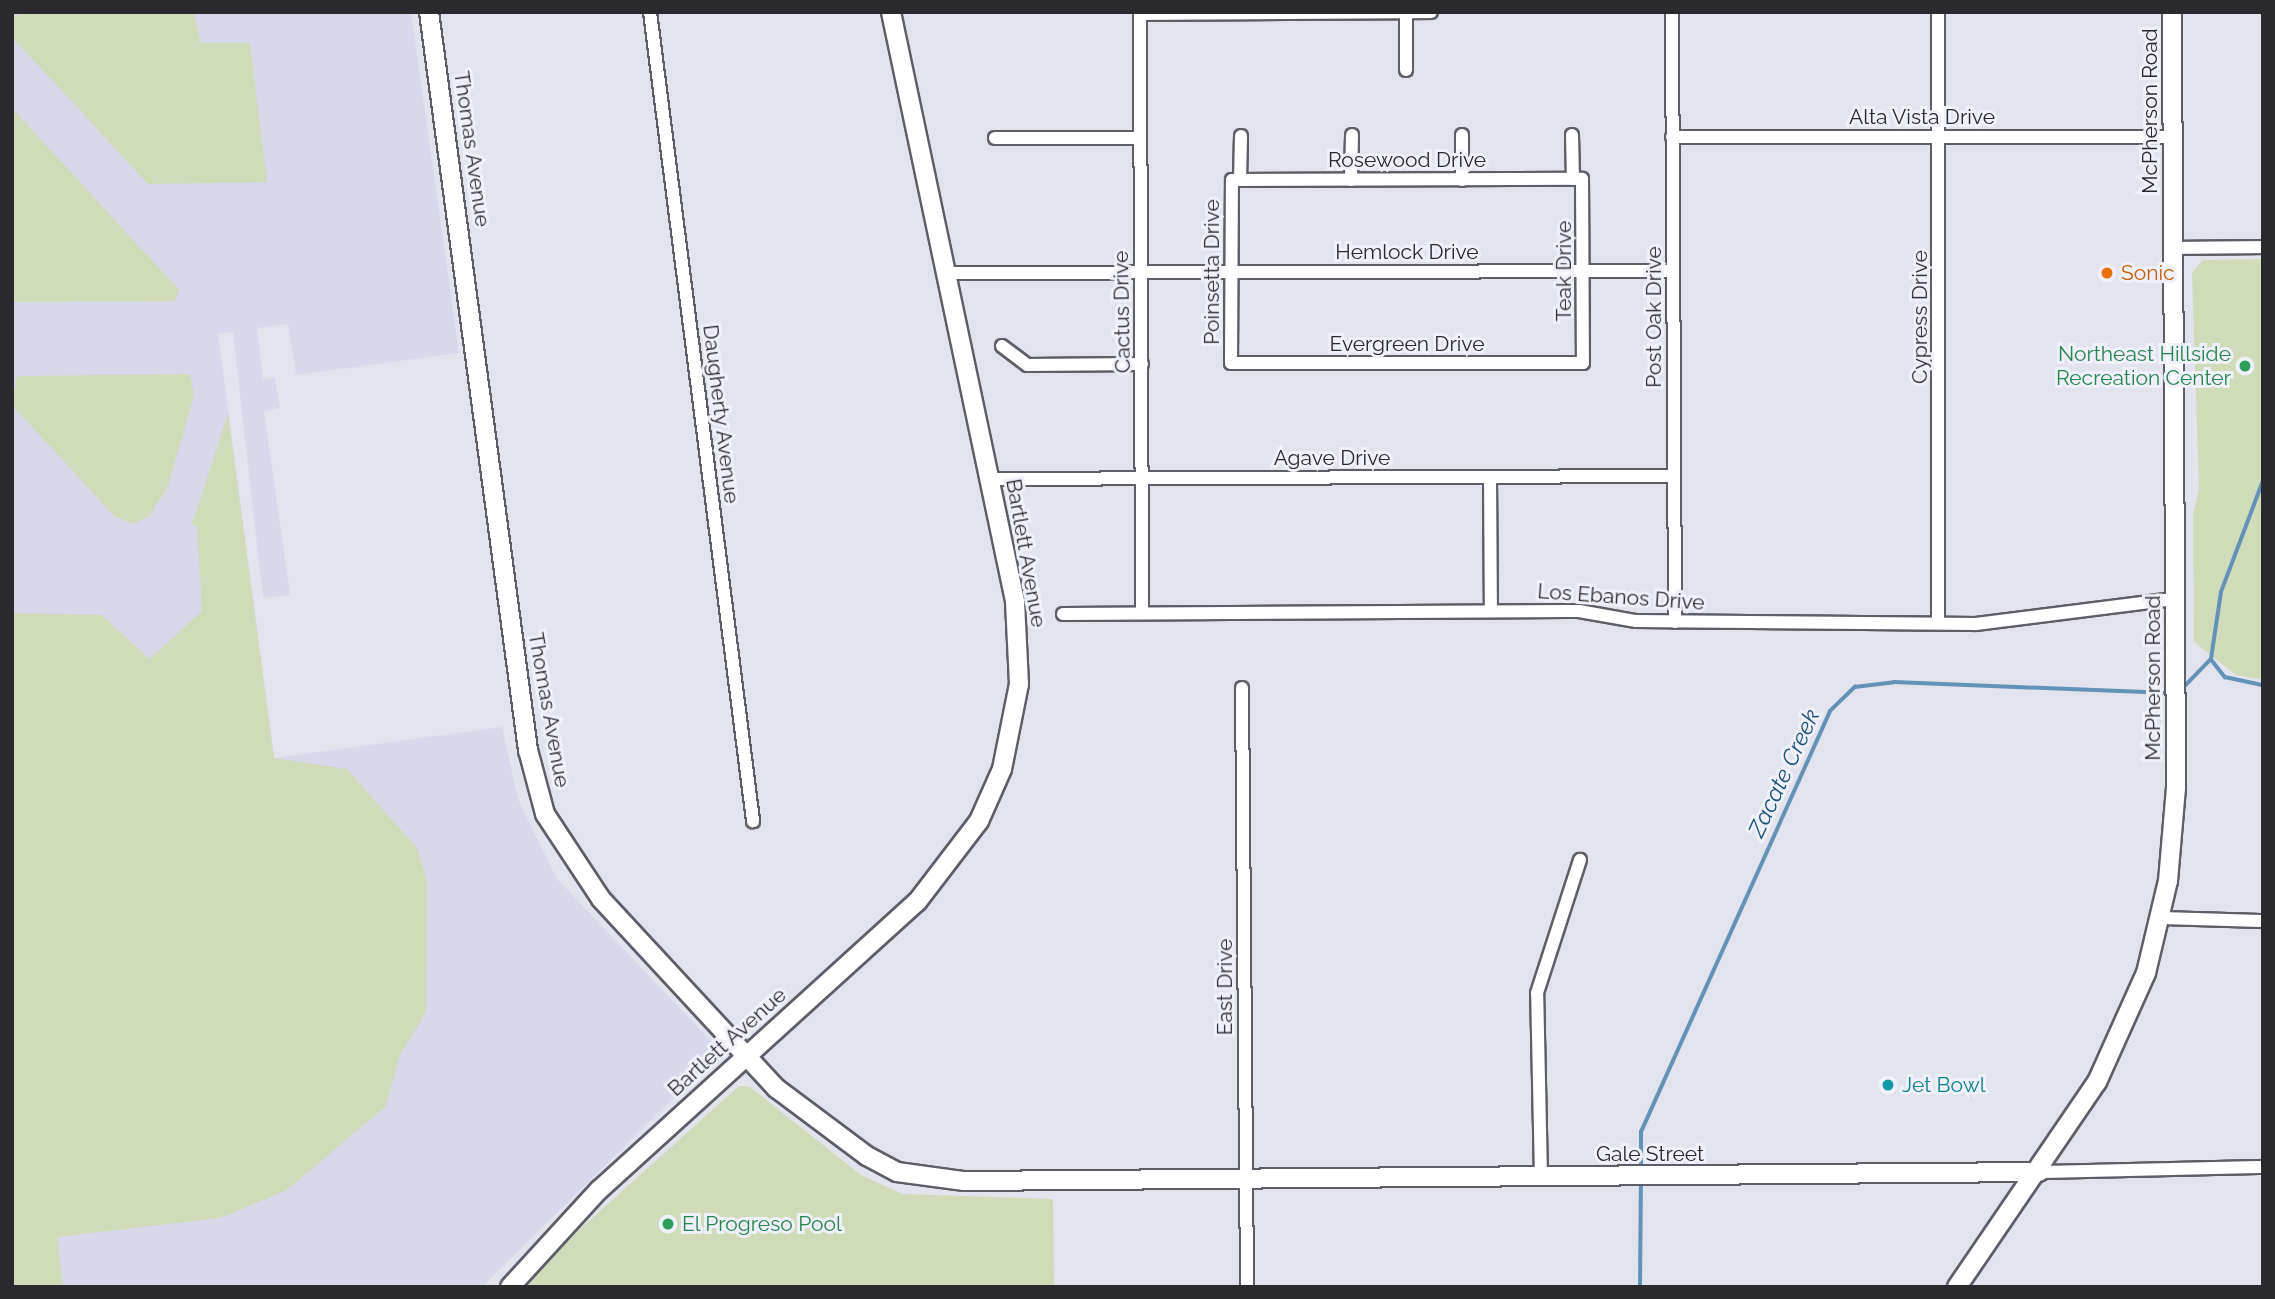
<!DOCTYPE html>
<html>
<head>
<meta charset="utf-8">
<style>
	body { margin:0 }
	#map { position:relative; width:2275px; height:1299px; overflow:hidden; background:#e3e3ee; font-family:Raleway,sans-serif }
	div>[style] { position:absolute }
	.built>* { inset:0; background:#d8d8eb }
	.green>* { inset:0; background:#d0dbb9 }
	.stream>* { height:3.5px; margin:-1.75px; padding:0 1.75px; transform-origin:1.75px; border-radius:1.75px; background:#6292b7 }
	.roads { filter:drop-shadow(2px 0 #5e5e68) drop-shadow(-2px 0 #5e5e68) drop-shadow(0 2px #5e5e68) drop-shadow(0 -2px #5e5e68) }
	.street>* { height:12px; margin:-6px; padding:0 6px; transform-origin:6px; border-radius:6px; background:#fff }
	.secondary>* { height:18px; margin:-9px; padding:0 9px; transform-origin:9px; border-radius:9px; background:#fff }
	.dots>* { width:19px; height:19px; translate:-50% -50%; box-sizing:border-box; border:4px solid #f0f0fb; border-radius:50% }
	span { translate:-50% -50%; white-space:nowrap; text-align:center; line-height:1.15; -webkit-text-stroke:6px #f0f0fb; paint-order:stroke }
	.street-label { font-size:21px; color:#2a2a2e }
	.food-label { font-size:21px; color:#c56008 }
	.left { translate:0 -50%; text-align:left }
	.leisure-label { font-size:21px; color:#27864d }
	.right { translate:-100% -50%; text-align:right }
	.culture-label { font-size:21px; color:#0d838f }
	.water-label { font-size:23px; color:#1a5177; font-style:italic }
	.frame { position:absolute; inset:0; border:14px solid #2a2a2e; pointer-events:none }
</style>
</head>
<body>
<div id="map">
	<div class="built">
		<div style="clip-path:polygon(12px 12px,411px 12px,459px 353px,296px 375px,288px 324px,257px 328px,263px 379px,275px 378px,280px 408px,264px 411px,290px 595px,263px 598px,233px 332px,218px 334px,274px 758px,502px 727px,518px 799px,557px 879px,713px 1043px,714px 1058px,482px 1287px,12px 1287px)"></div>
	</div>
	<div class="green">
		<div style="clip-path:polygon(39px 12px,194px 12px,200px 43px,250px 43px,267px 182px,148px 184px,12px 37px,12px 16px)"></div>
		<div style="clip-path:polygon(12px 108px,179px 290px,175px 301px,12px 302px)"></div>
		<div style="clip-path:polygon(2263px 259px,2263px 678px,2258px 679px,2236px 675px,2194px 642px,2193px 516px,2199px 488px,2192px 273px,2203px 260px)"></div>
		<div style="clip-path:polygon(190px 374px,194px 396px,167px 489px,148px 517px,133px 524px,114px 516px,12px 405px,17px 376px)"></div>
		<div style="clip-path:polygon(228px 413px,274px 758px,347px 769px,417px 848px,427px 882px,426px 1012px,400px 1055px,386px 1106px,287px 1190px,220px 1218px,57px 1237px,63px 1287px,12px 1287px,12px 613px,102px 615px,149px 659px,202px 611px,197px 526px,192px 524px)"></div>
		<div style="clip-path:polygon(739px 1086px,750px 1087px,861px 1175px,902px 1194px,1053px 1199px,1054px 1287px,527px 1287px,560px 1247px)"></div>
	</div>
	<div class="stream">
		<div style="left:2211px;top:659px;width:23px;rotate:52deg"></div>
		<div style="left:2225px;top:677px;width:39px;rotate:12deg"></div>
		<div style="left:2181px;top:690px;width:43px;rotate:-45.9deg"></div>
		<div style="left:2211px;top:659px;width:68px;rotate:-81.5deg"></div>
		<div style="left:2221px;top:592px;width:119px;rotate:-69.3deg"></div>
		<div style="left:1641px;top:1169px;width:37px;rotate:-90deg"></div>
		<div style="left:1641px;top:1132px;width:461px;rotate:-65.8deg"></div>
		<div style="left:1830px;top:711px;width:35px;rotate:-44deg"></div>
		<div style="left:1855px;top:687px;width:39px;rotate:-7deg"></div>
		<div style="left:1894px;top:682px;width:276px;rotate:2.3deg"></div>
		<div style="left:1640px;top:1287px;width:107px;rotate:-89.5deg"></div>
	</div>
	<div class="roads">
		<div class="street">
			<div style="left:650px;top:12px;width:816px;rotate:82.74deg"></div>
			<div style="left:1140px;top:12px;width:600px;rotate:89.81deg"></div>
			<div style="left:1672px;top:12px;width:610px;rotate:89.72deg"></div>
			<div style="left:1140px;top:14px;width:291px;rotate:-0.4deg"></div>
			<div style="left:1406px;top:70px;width:58px;rotate:-90deg"></div>
			<div style="left:1572px;top:135px;width:44px;rotate:88.7deg"></div>
			<div style="left:1672px;top:137px;width:500px"></div>
			<div style="left:995px;top:138px;width:145px"></div>
			<div style="left:1582px;top:179px;width:184px;rotate:89.7deg"></div>
			<div style="left:1583px;top:363px;width:352px;rotate:180deg"></div>
			<div style="left:1231px;top:363px;width:183px;rotate:-89.7deg"></div>
			<div style="left:1232px;top:180px;width:350px;rotate:-0.2deg"></div>
			<div style="left:1240px;top:180px;width:44px;rotate:-88.7deg"></div>
			<div style="left:1351px;top:180px;width:45px;rotate:-88.7deg"></div>
			<div style="left:1462px;top:180px;width:45px;rotate:-90deg"></div>
			<div style="left:2173px;top:248px;width:90px;rotate:-0.6deg"></div>
			<div style="left:946px;top:273px;width:727px;rotate:-0.16deg"></div>
			<div style="left:1002px;top:346px;width:31px;rotate:37deg"></div>
			<div style="left:1027px;top:365px;width:115px;rotate:-0.5deg"></div>
			<div style="left:1490px;top:477px;width:133px;rotate:89.6deg"></div>
			<div style="left:989px;top:479px;width:685px;rotate:-0.25deg"></div>
			<div style="left:1063px;top:614px;width:516px;rotate:-0.33deg"></div>
			<div style="left:1579px;top:611px;width:58px;rotate:10deg"></div>
			<div style="left:1636px;top:621px;width:340px;rotate:0.5deg"></div>
			<div style="left:1976px;top:624px;width:201px;rotate:-7.2deg"></div>
			<div style="left:1938px;top:622px;width:610px;rotate:-90deg"></div>
			<div style="left:1242px;top:688px;width:599px;rotate:89.52deg"></div>
			<div style="left:2160px;top:918px;width:103px;rotate:1.7deg"></div>
			<div style="left:2039px;top:1172px;width:224px;rotate:-1.3deg"></div>
			<div style="left:1541px;top:1177px;width:184px;rotate:-91.2deg"></div>
			<div style="left:1537px;top:993px;width:140px;rotate:-72.1deg"></div>
		</div>
		<div class="secondary">
			<div style="left:429px;top:12px;width:745px;rotate:82.36deg"></div>
			<div style="left:528px;top:750px;width:66px;rotate:75.1deg"></div>
			<div style="left:545px;top:814px;width:102px;rotate:56.6deg"></div>
			<div style="left:601px;top:899px;width:258px;rotate:47.2deg"></div>
			<div style="left:776px;top:1088px;width:114px;rotate:36.8deg"></div>
			<div style="left:867px;top:1156px;width:34px;rotate:28deg"></div>
			<div style="left:897px;top:1172px;width:68px;rotate:7.7deg"></div>
			<div style="left:964px;top:1181px;width:1075px;rotate:-0.48deg"></div>
			<div style="left:510px;top:1287px;width:132px;rotate:-47.5deg"></div>
			<div style="left:599px;top:1190px;width:429px;rotate:-42.2deg"></div>
			<div style="left:917px;top:902px;width:102px;rotate:-52.6deg"></div>
			<div style="left:979px;top:821px;width:57px;rotate:-66.1deg"></div>
			<div style="left:1002px;top:769px;width:87px;rotate:-78.7deg"></div>
			<div style="left:1019px;top:684px;width:83px;rotate:-92.8deg"></div>
			<div style="left:1015px;top:601px;width:602px;rotate:-101.89deg"></div>
			<div style="left:1957px;top:1287px;width:248px;rotate:-55.7deg"></div>
			<div style="left:2097px;top:1082px;width:120px;rotate:-65.8deg"></div>
			<div style="left:2146px;top:973px;width:95px;rotate:-76.6deg"></div>
			<div style="left:2168px;top:881px;width:93px;rotate:-85.1deg"></div>
			<div style="left:2176px;top:788px;width:776px;rotate:-90.3deg"></div>
		</div>
	</div>
	<div class="dots">
		<div style="left:2107px;top:273px;background:#e8710a"></div>
		<div style="left:2245px;top:366px;background:#2e9e5b"></div>
		<div style="left:1888px;top:1085px;background:#0f9aa8"></div>
		<div style="left:668px;top:1224px;background:#2e9e5b"></div>
	</div>
	<div class="street-label">
		<span style="left:2150px;top:111px;rotate:-90deg">McPherson Road</span>
		<span style="left:1922px;top:117px">Alta Vista Drive</span>
		<span style="left:472px;top:149px;rotate:82deg">Thomas Avenue</span>
		<span style="left:1407px;top:160px">Rosewood Drive</span>
		<span style="left:1407px;top:252px">Hemlock Drive</span>
		<span style="left:1564px;top:271px;rotate:-90deg">Teak Drive</span>
		<span style="left:1212px;top:272px;rotate:-90deg">Poinsetta Drive</span>
		<span style="left:1122px;top:312px;rotate:-91deg">Cactus Drive</span>
		<span style="left:1654px;top:317px;rotate:-90deg">Post Oak Drive</span>
		<span style="left:1920px;top:317px;rotate:-90deg">Cypress Drive</span>
		<span style="left:1407px;top:344px">Evergreen Drive</span>
		<span style="left:721px;top:414px;rotate:83deg">Daugherty Avenue</span>
		<span style="left:1332px;top:458px">Agave Drive</span>
		<span style="left:1026px;top:553px;rotate:80deg">Bartlett Avenue</span>
		<span style="left:1621px;top:597px;rotate:4deg">Los Ebanos Drive</span>
		<span style="left:2153px;top:678px;rotate:-90deg">McPherson Road</span>
		<span style="left:549px;top:710px;rotate:80deg">Thomas Avenue</span>
		<span style="left:1225px;top:987px;rotate:-90deg">East Drive</span>
		<span style="left:727px;top:1042px;rotate:-42deg">Bartlett Avenue</span>
		<span style="left:1650px;top:1154px">Gale Street</span>
	</div>
	<div class="food-label">
		<span class="left" style="left:2121px;top:273px">Sonic</span>
	</div>
	<div class="leisure-label">
		<span class="right" style="left:2231px;top:366px">Northeast Hillside<br>Recreation Center</span>
		<span class="left" style="left:682px;top:1224px">El Progreso Pool</span>
	</div>
	<div class="culture-label">
		<span class="left" style="left:1902px;top:1085px">Jet Bowl</span>
	</div>
	<div class="water-label">
		<span style="left:1784px;top:773px;rotate:-65deg">Zacate Creek</span>
	</div>
	<div class="frame"></div>
</div>
</body>
</html>
